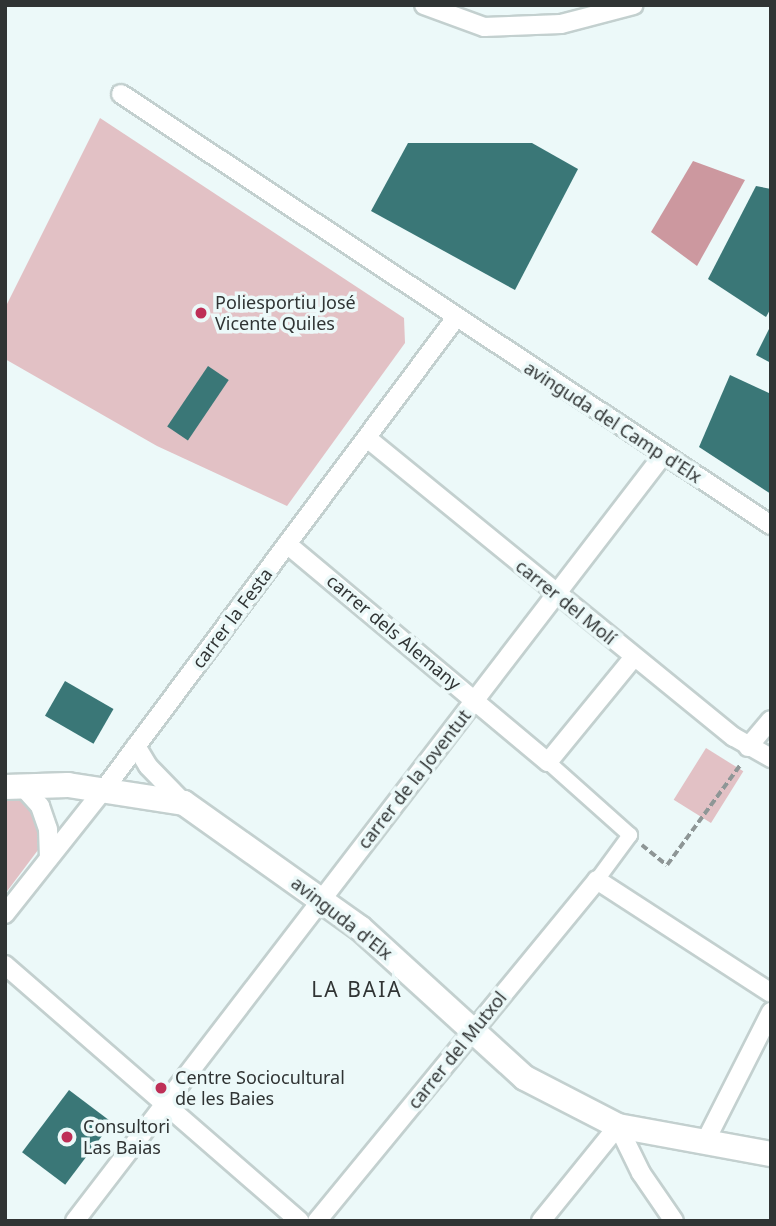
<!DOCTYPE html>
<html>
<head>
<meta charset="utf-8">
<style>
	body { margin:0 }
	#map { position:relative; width:776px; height:1226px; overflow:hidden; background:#ecf9f9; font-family:"Noto Sans",sans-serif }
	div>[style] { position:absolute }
	.green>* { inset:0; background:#e2c1c5; transform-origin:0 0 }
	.water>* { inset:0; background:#cc989f }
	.building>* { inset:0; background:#3a7777; transform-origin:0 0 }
	.path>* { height:3.5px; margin-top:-1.75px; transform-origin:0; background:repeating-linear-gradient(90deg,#8e9696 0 7px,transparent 0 10.5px) }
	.roads { filter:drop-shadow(2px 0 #c3d0cf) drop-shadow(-2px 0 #c3d0cf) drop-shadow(0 2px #c3d0cf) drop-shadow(0 -2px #c3d0cf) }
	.pedestrian>* { height:14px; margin:-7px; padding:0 7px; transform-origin:7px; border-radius:7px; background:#fff }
	.minor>* { height:18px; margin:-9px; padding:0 9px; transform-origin:9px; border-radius:9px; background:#fff }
	.secondary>* { height:24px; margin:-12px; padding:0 12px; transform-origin:12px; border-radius:12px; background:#fff }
	.dots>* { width:19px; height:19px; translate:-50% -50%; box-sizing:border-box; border:4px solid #ecf9f9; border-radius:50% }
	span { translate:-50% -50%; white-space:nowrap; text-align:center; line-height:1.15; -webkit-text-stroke:7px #ecf9f9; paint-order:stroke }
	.poi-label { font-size:18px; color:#303434 }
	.left { translate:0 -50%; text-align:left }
	.street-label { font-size:18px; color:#303434 }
	.quarter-label { font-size:21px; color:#303434; letter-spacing:2px }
	.frame { position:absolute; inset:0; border:7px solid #303434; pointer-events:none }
</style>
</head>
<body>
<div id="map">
	<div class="green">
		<div style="clip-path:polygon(100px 118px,404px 318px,405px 343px,287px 506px,157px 446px,5px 359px,5px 308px)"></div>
		<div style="left:706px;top:748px;width:44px;height:61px;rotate:32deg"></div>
		<div style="clip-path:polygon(5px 800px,27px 800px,44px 842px,5px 894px)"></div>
	</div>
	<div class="water">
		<div style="clip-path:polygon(693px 161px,745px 180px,697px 266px,651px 232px)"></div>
	</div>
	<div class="building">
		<div style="clip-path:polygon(408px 143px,532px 143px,578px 169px,515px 290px,371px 211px)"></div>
		<div style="clip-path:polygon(756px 186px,771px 189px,771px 308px,766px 317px,708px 279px)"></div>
		<div style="clip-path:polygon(771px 325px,771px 363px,756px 355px)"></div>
		<div style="left:208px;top:366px;width:25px;height:73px;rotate:34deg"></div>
		<div style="clip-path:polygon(730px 375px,771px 394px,771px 494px,699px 447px)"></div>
		<div style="left:65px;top:681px;width:56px;height:40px;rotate:30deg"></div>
		<div style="left:69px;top:1090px;width:54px;height:78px;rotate:37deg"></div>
	</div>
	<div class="path">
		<div style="left:642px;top:845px;width:32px;rotate:39deg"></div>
		<div style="left:667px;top:865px;width:125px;rotate:-53.8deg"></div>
	</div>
	<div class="roads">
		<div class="pedestrian">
			<div style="left:548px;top:762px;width:110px;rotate:41.7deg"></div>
			<div style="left:630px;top:835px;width:56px;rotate:126.3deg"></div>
		</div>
		<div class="minor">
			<div style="left:424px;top:5px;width:64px;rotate:20.1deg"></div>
			<div style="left:484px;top:27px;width:77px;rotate:-2.2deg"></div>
			<div style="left:561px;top:24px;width:75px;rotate:-14.6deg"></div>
			<div style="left:121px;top:94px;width:780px;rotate:33.55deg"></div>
			<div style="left:367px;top:438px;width:473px;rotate:39.2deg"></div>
			<div style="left:734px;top:737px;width:43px;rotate:29.6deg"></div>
			<div style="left:287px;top:544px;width:340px;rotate:39.9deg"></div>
			<div style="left:548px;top:762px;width:136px;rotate:-50.7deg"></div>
			<div style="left:136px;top:746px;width:23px;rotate:59deg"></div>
			<div style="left:148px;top:766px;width:52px;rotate:45.8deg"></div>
			<div style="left:748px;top:747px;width:35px;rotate:-50deg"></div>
			<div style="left:22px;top:786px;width:27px;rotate:48deg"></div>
			<div style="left:40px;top:806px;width:24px;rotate:71deg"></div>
			<div style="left:48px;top:829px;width:29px;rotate:88deg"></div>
			<div style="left:5px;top:914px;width:161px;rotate:-51.6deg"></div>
			<div style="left:105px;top:788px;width:585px;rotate:-53.27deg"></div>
			<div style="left:5px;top:965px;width:390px;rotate:41deg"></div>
			<div style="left:705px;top:1142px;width:146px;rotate:-63.1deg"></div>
			<div style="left:75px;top:1221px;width:966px;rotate:-52.49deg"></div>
			<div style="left:317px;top:1221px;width:441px;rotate:-50.6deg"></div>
			<div style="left:597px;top:880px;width:207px;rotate:33deg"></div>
			<div style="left:541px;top:1221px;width:122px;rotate:-51deg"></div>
			<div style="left:618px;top:1126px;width:52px;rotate:63.9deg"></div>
			<div style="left:641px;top:1173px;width:58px;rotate:55.5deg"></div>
		</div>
		<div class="secondary">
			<div style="left:5px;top:787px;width:63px;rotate:-1.8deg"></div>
			<div style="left:68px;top:785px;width:117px;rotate:8.8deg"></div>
			<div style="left:184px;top:803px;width:216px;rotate:35.4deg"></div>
			<div style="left:360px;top:928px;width:223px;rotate:42.3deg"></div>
			<div style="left:525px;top:1078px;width:105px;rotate:27.3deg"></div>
			<div style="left:618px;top:1126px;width:156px;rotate:10.4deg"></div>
		</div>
	</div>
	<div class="dots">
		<div style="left:201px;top:313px;background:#be2f57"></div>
		<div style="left:161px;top:1088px;background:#be2f57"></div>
		<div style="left:67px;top:1137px;background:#be2f57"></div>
	</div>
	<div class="poi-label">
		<span class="left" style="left:215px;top:313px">Poliesportiu José<br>Vicente Quiles</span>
		<span class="left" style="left:175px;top:1088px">Centre Sociocultural<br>de les Baies</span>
		<span class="left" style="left:83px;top:1137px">Consultori<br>Las Baias</span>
	</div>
	<div class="street-label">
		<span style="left:613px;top:422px;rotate:33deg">avinguda del Camp d'Elx</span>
		<span style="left:566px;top:602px;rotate:39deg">carrer del Molí</span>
		<span style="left:232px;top:618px;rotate:-53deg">carrer la Festa</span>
		<span style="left:394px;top:632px;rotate:40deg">carrer dels Alemany</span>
		<span style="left:414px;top:779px;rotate:-52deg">carrer de la Joventut</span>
		<span style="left:342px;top:918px;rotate:38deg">avinguda d'Elx</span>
		<span style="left:457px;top:1050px;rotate:-51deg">carrer del Mutxol</span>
	</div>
	<div class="quarter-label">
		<span style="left:357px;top:989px">LA BAIA</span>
	</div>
	<div class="frame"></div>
</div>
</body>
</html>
